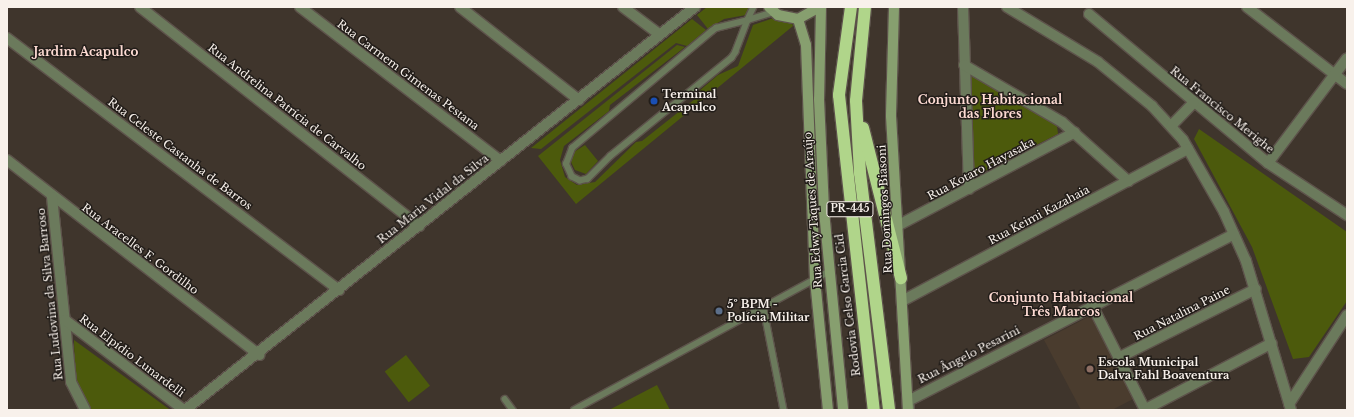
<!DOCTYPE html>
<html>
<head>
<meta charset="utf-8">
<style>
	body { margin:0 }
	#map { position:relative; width:1354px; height:417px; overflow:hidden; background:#3f352c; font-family:"Libre Baskerville",serif }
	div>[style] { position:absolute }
	.built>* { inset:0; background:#4a3c2e }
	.green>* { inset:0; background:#4c5a0c; transform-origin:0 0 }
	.roads { filter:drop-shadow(1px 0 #5d534b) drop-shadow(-1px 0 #5d534b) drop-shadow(0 1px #5d534b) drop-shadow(0 -1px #5d534b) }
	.service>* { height:5.5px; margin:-2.75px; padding:0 2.75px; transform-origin:2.75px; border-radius:2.75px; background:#6b7a5c }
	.minor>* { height:10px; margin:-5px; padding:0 5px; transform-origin:5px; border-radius:5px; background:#6b7a5c }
	.secondary>* { height:10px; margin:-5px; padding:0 5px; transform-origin:5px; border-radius:5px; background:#879f6f }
	.motorway>* { height:12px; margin:-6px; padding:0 6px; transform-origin:6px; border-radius:6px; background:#b0d58a }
	.dots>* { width:11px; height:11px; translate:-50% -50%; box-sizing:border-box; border:2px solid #221d19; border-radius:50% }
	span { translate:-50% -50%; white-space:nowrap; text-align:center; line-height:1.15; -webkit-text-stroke:3px #221d19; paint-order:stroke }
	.shield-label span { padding:1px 3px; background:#221d19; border:1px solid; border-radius:3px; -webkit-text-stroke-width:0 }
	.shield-label { font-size:10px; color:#f8f1eb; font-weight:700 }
	.street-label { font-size:11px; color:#f8f1eb }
	.poi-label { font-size:11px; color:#f8f1eb; font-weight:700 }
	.left { translate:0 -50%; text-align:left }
	.neighbourhood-label { font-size:12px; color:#fddbd3; font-weight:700 }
	.frame { position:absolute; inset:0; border:8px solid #f8f1eb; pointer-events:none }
</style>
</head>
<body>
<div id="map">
	<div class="built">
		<div style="clip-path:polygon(1092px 315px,1135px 398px,1112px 410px,1081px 410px,1044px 340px)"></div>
	</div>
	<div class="green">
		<div style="clip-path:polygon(707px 7px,749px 7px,746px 15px,724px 19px,708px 29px,697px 15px)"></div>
		<div style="clip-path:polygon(788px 13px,793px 26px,576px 204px,538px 156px,677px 45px,685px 47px,610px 105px,609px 111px,564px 146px,560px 160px,565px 177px,577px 185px,595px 182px,636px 142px,642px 141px,700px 95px,698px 92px,718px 75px,738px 66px,753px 25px)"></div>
		<div style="clip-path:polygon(692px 19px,706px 30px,687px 46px,676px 43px,541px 149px,531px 148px)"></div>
		<div style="clip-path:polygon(974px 73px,1057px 126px,1058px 134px,979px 174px,973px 171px,967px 75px)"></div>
		<div style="clip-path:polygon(1199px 129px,1347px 232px,1347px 301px,1309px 357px,1293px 359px,1252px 247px,1194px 139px)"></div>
		<div style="clip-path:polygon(585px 145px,598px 161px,586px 174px,575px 170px,571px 162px,574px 152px)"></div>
		<div style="clip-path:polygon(74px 340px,169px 409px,91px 410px,75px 379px)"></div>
		<div style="left:406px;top:355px;width:39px;height:27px;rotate:52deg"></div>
		<div style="clip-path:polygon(657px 385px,670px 410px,609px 410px)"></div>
	</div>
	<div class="roads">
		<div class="service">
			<div style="left:754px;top:7px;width:14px;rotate:115deg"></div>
			<div style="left:748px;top:20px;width:34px;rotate:111deg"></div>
			<div style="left:736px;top:52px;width:7px;rotate:124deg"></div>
			<div style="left:732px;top:58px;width:156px;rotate:141deg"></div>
			<div style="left:611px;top:156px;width:33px;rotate:135deg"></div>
			<div style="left:588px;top:179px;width:8px;rotate:166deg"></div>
			<div style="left:580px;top:181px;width:9px;rotate:-153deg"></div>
			<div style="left:572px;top:177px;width:14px;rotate:-115deg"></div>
			<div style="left:566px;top:164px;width:17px;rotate:-69deg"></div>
			<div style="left:572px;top:148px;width:182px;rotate:-39.9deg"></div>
			<div style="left:712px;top:31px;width:5px;rotate:-37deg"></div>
			<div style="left:716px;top:28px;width:33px;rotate:-14deg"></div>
			<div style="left:748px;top:20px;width:27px;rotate:-17deg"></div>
			<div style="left:764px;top:309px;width:103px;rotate:78.8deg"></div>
			<div style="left:505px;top:399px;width:14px;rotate:54deg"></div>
			<div style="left:574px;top:410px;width:289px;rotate:-28.5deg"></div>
		</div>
		<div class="minor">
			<div style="left:140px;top:7px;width:355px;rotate:38.1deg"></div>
			<div style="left:300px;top:7px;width:253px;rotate:37.5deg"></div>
			<div style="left:460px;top:7px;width:151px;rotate:38deg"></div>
			<div style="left:623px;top:7px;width:45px;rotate:36.9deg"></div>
			<div style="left:963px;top:7px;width:182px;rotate:88.1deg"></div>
			<div style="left:1007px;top:7px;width:106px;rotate:31.1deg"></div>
			<div style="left:1098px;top:62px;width:70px;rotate:39.2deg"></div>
			<div style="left:1152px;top:106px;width:46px;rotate:47.6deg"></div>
			<div style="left:1183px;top:140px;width:83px;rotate:60.3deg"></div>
			<div style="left:1224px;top:212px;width:54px;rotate:65.8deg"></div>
			<div style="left:1246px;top:261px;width:156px;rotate:73.2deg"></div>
			<div style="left:1247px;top:7px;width:126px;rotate:37.6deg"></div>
			<div style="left:1089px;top:14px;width:233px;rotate:39.8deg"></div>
			<div style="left:1268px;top:163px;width:95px;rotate:33.4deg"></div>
			<div style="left:7px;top:38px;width:417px;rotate:37.2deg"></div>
			<div style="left:964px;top:65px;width:113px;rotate:30.2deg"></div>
			<div style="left:1062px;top:122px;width:89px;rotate:41.8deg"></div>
			<div style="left:1171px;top:126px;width:32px;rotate:-46deg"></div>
			<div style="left:7px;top:160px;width:319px;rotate:37.7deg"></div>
			<div style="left:1268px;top:163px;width:131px;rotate:-53deg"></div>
			<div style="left:52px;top:197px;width:186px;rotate:84.1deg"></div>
			<div style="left:71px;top:382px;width:31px;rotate:63deg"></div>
			<div style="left:897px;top:226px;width:201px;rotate:-27.8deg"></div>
			<div style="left:902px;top:301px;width:324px;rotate:-28deg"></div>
			<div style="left:1092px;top:305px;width:118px;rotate:63.2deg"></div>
			<div style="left:65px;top:320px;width:149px;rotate:37.1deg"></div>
			<div style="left:1118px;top:358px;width:154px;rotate:-26.6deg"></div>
			<div style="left:1289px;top:404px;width:106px;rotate:-56.9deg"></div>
			<div style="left:909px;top:408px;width:7px;rotate:-98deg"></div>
			<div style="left:908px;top:401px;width:366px;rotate:-27.1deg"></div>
			<div style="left:185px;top:410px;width:650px;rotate:-38.32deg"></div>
			<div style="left:1144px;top:410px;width:144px;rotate:-27.6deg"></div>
		</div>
		<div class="secondary">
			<div style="left:769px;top:7px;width:12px;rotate:42deg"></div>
			<div style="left:778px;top:15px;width:20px;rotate:11deg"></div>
			<div style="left:798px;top:19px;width:25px;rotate:-29deg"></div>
			<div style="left:821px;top:7px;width:92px;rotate:91.2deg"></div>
			<div style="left:819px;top:99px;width:112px;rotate:87.4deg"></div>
			<div style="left:824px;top:211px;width:200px;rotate:84.5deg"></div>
			<div style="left:894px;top:7px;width:109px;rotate:91.6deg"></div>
			<div style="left:891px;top:116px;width:294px;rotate:86.7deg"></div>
			<div style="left:798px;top:19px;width:27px;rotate:73deg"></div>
			<div style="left:806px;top:45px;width:235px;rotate:87.8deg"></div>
			<div style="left:815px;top:280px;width:131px;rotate:84.3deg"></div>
		</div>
		<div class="motorway">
			<div style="left:851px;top:7px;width:89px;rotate:97.8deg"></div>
			<div style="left:839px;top:95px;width:317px;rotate:83.7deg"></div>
			<div style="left:865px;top:7px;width:94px;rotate:95.5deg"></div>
			<div style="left:856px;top:101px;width:72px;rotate:86.8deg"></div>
			<div style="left:860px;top:173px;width:239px;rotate:83deg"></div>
			<div style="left:863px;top:128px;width:155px;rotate:75.8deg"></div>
		</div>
	</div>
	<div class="dots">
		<div style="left:654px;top:101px;background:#1a4fb4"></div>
		<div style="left:719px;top:311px;background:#5c6f8a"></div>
		<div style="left:1090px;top:369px;background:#8d6e63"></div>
	</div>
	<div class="shield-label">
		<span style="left:850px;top:209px">PR-445</span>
	</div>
	<div class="street-label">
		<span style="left:408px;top:75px;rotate:37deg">Rua Carmem Gimenas Pestana</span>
		<span style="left:287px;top:107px;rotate:38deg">Rua Andrelina Patrícia de Carvalho</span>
		<span style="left:1222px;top:110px;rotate:39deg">Rua Francisco Merighe</span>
		<span style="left:180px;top:154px;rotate:37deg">Rua Celeste Castanha de Barros</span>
		<span style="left:981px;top:169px;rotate:-28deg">Rua Kotaro Hayasaka</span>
		<span style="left:433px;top:199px;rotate:-38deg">Rua Maria Vidal da Silva</span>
		<span style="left:885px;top:209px;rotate:-93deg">Rua Domingos Biasoni</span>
		<span style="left:813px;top:210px;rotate:-94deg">Rua Edwy Taques de Araújo</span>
		<span style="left:1039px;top:215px;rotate:-28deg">Rua Keimi Kazahaia</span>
		<span style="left:140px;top:249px;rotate:37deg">Rua Aracelles F. Gordilho</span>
		<span style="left:50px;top:294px;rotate:-96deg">Rua Ludovina da Silva Barroso</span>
		<span style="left:848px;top:305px;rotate:-97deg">Rodovia Celso Garcia Cid</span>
		<span style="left:1182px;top:313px;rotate:-27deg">Rua Natalina Paine</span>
		<span style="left:969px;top:355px;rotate:-27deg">Rua Ângelo Pesarini</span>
		<span style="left:132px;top:356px;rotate:37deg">Rua Elpídio Lunardelli</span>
	</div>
	<div class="poi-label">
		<span class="left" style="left:662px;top:101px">Terminal<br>Acapulco</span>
		<span class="left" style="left:727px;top:311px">5º BPM -<br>Polícia Militar</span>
		<span class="left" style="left:1098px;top:369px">Escola Municipal<br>Dalva Fahl Boaventura</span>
	</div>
	<div class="neighbourhood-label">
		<span style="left:86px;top:52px">Jardim Acapulco</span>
		<span style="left:990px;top:107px">Conjunto Habitacional<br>das Flores</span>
		<span style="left:1061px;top:305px">Conjunto Habitacional<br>Três Marcos</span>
	</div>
	<div class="frame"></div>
</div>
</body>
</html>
